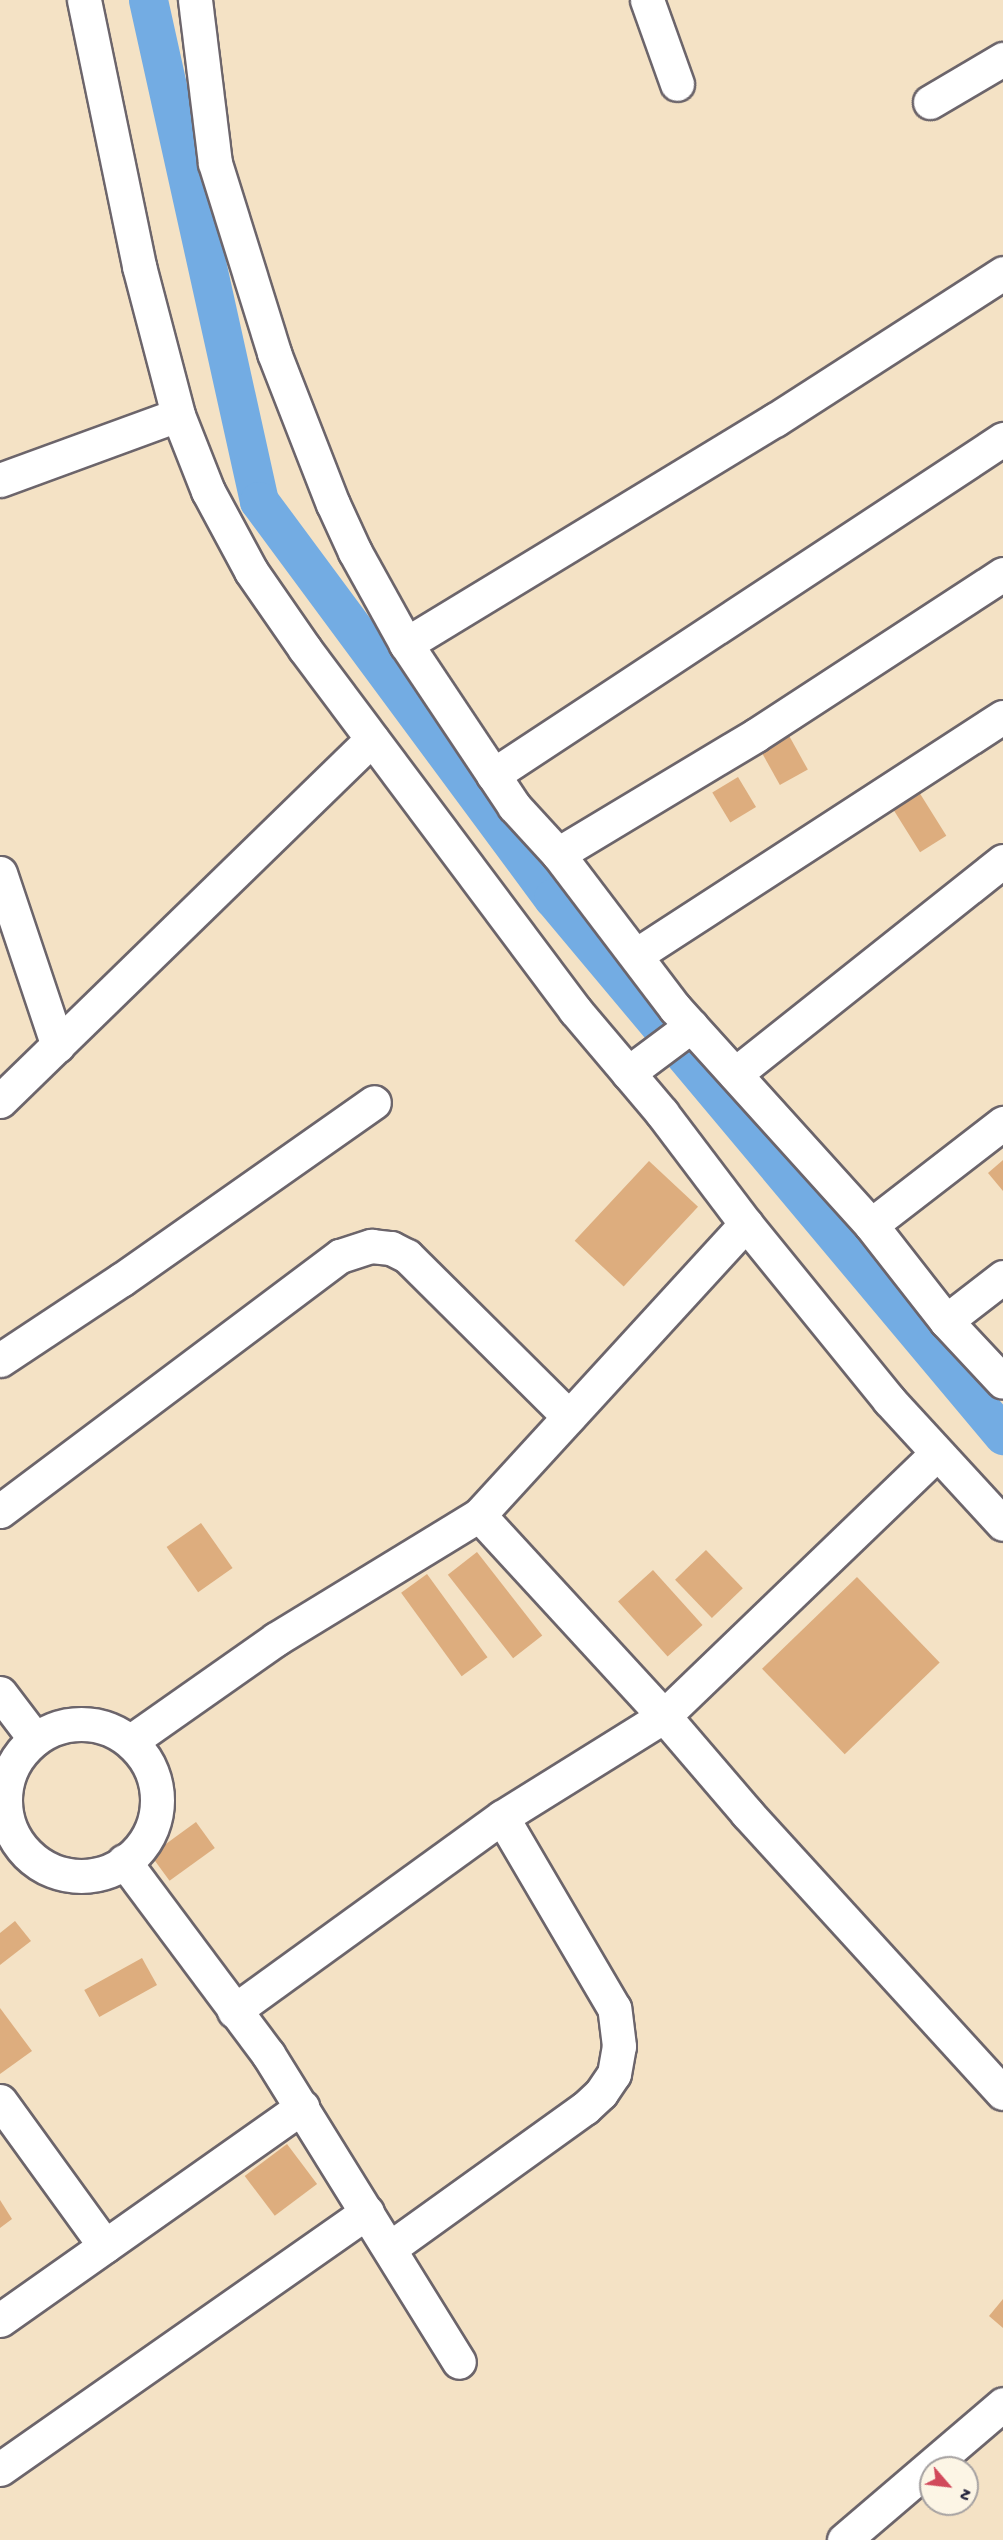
<!DOCTYPE html>
<html>
<head>
<meta charset="utf-8">
<style>
	body { margin:0 }
	#map { position:relative; width:1003px; height:2540px; overflow:hidden; background:#f4e2c5; font-family:"Gochi Hand",sans-serif }
	div>[style] { position:absolute }
	.canal>* { height:39px; margin:-19.5px; padding:0 19.5px; transform-origin:19.5px; border-radius:19.5px; background:#73ace3 }
	.building>* { inset:0; background:#ddad7e; transform-origin:0 0 }
	.roads { filter:drop-shadow(2px 0 #6c656b) drop-shadow(-2px 0 #6c656b) drop-shadow(0 2px #6c656b) drop-shadow(0 -2px #6c656b) }
	.minor>* { height:33px; margin:-16.5px; padding:0 16.5px; transform-origin:16.5px; border-radius:16.5px; background:#fff }
	.minor>.ring { margin:-16.5px; padding:0; box-sizing:content-box; background:none; border:33px solid #fff; border-radius:50% }
	span { translate:-50% -50%; white-space:nowrap; text-align:center; line-height:1.15; -webkit-text-stroke:6px #fcf5e5; paint-order:stroke }
	.north { position:absolute; left:919px; top:2456px; width:60px; height:60px; box-sizing:border-box; background:#fcf5e5; border:2px solid #a5a1a1; border-radius:50%; rotate:118deg; font-size:16px; font-weight:700; line-height:24px; text-align:center; color:#22223b }
	.north::after { content:''; display:block; margin:auto; width:21px; height:27px; background:#d1495b; clip-path:polygon(50% 0,100% 100%,50% 72%,0 100%) }
</style>
</head>
<body>
<div id="map">
	<div class="canal">
		<div style="left:148px;top:0;width:513px;rotate:77.51deg"></div>
		<div style="left:259px;top:501px;width:494px;rotate:53.5deg"></div>
		<div style="left:553px;top:898px;width:701px;rotate:50.04deg"></div>
	</div>
	<div class="building">
		<div style="left:787px;top:732px;width:43px;height:32px;rotate:61deg"></div>
		<div style="left:738px;top:777px;width:35px;height:30px;rotate:59deg"></div>
		<div style="left:914px;top:784px;width:61px;height:31px;rotate:58deg"></div>
		<div style="clip-path:polygon(1003px 1160px,1003px 1191px,988px 1173px)"></div>
		<div style="left:649px;top:1161px;width:67px;height:109px;rotate:43deg"></div>
		<div style="left:201px;top:1523px;width:55px;height:42px;rotate:55deg"></div>
		<div style="left:706px;top:1550px;width:53px;height:43px;rotate:46deg"></div>
		<div style="left:477px;top:1552px;width:106px;height:37px;rotate:52deg"></div>
		<div style="left:653px;top:1570px;width:74px;height:47px;rotate:48deg"></div>
		<div style="left:427px;top:1574px;width:103px;height:32px;rotate:54deg"></div>
		<div style="left:857px;top:1577px;width:119px;height:132px;rotate:46deg"></div>
		<div style="left:196px;top:1822px;width:32px;height:56px;rotate:54deg"></div>
		<div style="clip-path:polygon(15px 1921px,31px 1941px,0 1965px,0 1933px)"></div>
		<div style="left:142px;top:1958px;width:31px;height:66px;rotate:61deg"></div>
		<div style="clip-path:polygon(0 2008px,32px 2051px,0 2074px)"></div>
		<div style="left:287px;top:2144px;width:50px;height:53px;rotate:53deg"></div>
		<div style="clip-path:polygon(0 2200px,12px 2219px,0 2228px)"></div>
		<div style="clip-path:polygon(1003px 2299px,1003px 2328px,989px 2316px)"></div>
	</div>
	<div class="roads">
		<div class="minor">
			<div style="left:84px;top:0;width:272px;rotate:78.3deg"></div>
			<div style="left:139px;top:266px;width:154px;rotate:75.3deg"></div>
			<div style="left:178px;top:415px;width:82px;rotate:68.5deg"></div>
			<div style="left:208px;top:491px;width:91px;rotate:61.7deg"></div>
			<div style="left:251px;top:571px;width:95px;rotate:55.3deg"></div>
			<div style="left:305px;top:649px;width:451px;rotate:53.2deg"></div>
			<div style="left:575px;top:1010px;width:135px;rotate:49.8deg"></div>
			<div style="left:662px;top:1113px;width:139px;rotate:52.9deg"></div>
			<div style="left:746px;top:1224px;width:227px;rotate:50.9deg"></div>
			<div style="left:889px;top:1400px;width:168px;rotate:47.4deg"></div>
			<div style="left:195px;top:0;width:164px;rotate:83deg"></div>
			<div style="left:215px;top:163px;width:199px;rotate:72.7deg"></div>
			<div style="left:274px;top:353px;width:162px;rotate:68.7deg"></div>
			<div style="left:333px;top:504px;width:53px;rotate:65.4deg"></div>
			<div style="left:355px;top:552px;width:105px;rotate:61deg"></div>
			<div style="left:406px;top:644px;width:195px;rotate:56.3deg"></div>
			<div style="left:514px;top:806px;width:65px;rotate:47.5deg"></div>
			<div style="left:558px;top:854px;width:193px;rotate:52.8deg"></div>
			<div style="left:675px;top:1008px;width:292px;rotate:47.9deg"></div>
			<div style="left:871px;top:1225px;width:122px;rotate:52deg"></div>
			<div style="left:946px;top:1321px;width:83px;rotate:46.9deg"></div>
			<div style="left:647px;top:0;width:89px;rotate:70.3deg"></div>
			<div style="left:930px;top:102px;width:85px;rotate:-30.5deg"></div>
			<div style="left:0;top:480px;width:189px;rotate:-20.1deg"></div>
			<div style="left:406px;top:644px;width:432px;rotate:-31.3deg"></div>
			<div style="left:775px;top:420px;width:271px;rotate:-32.8deg"></div>
			<div style="left:493px;top:775px;width:611px;rotate:-33.38deg"></div>
			<div style="left:558px;top:854px;width:231px;rotate:-31deg"></div>
			<div style="left:756px;top:735px;width:295px;rotate:-33.1deg"></div>
			<div style="left:0;top:873px;width:182px;rotate:71.5deg"></div>
			<div style="left:636px;top:955px;width:437px;rotate:-33deg"></div>
			<div style="left:628px;top:1073px;width:79px;rotate:-36.7deg"></div>
			<div style="left:735px;top:1074px;width:342px;rotate:-38.5deg"></div>
			<div style="left:0;top:1101px;width:519px;rotate:-44.22deg"></div>
			<div style="left:871px;top:1225px;width:167px;rotate:-37.7deg"></div>
			<div style="left:946px;top:1321px;width:72px;rotate:-37.7deg"></div>
			<div style="left:0;top:1360px;width:145px;rotate:-33.5deg"></div>
			<div style="left:121px;top:1280px;width:309px;rotate:-35.1deg"></div>
			<div style="left:0;top:1511px;width:425px;rotate:-36.9deg"></div>
			<div style="left:340px;top:1256px;width:33px;rotate:-18deg"></div>
			<div style="left:371px;top:1246px;width:20px;rotate:6deg"></div>
			<div style="left:391px;top:1248px;width:18px;rotate:27deg"></div>
			<div style="left:407px;top:1256px;width:228px;rotate:44.8deg"></div>
			<div style="left:479px;top:1515px;width:273px;rotate:47.4deg"></div>
			<div style="left:664px;top:1716px;width:128px;rotate:49.4deg"></div>
			<div style="left:747px;top:1813px;width:379px;rotate:47.6deg"></div>
			<div style="left:0;top:1693px;width:58px;rotate:52.7deg"></div>
			<div class="ring" style="left:5px;top:1724px;width:119px;height:119px"></div>
			<div style="left:131px;top:1741px;width:177px;rotate:-35.1deg"></div>
			<div style="left:276px;top:1639px;width:238px;rotate:-31.4deg"></div>
			<div style="left:479px;top:1515px;width:395px;rotate:-47.5deg"></div>
			<div style="left:124px;top:1861px;width:241px;rotate:53.3deg"></div>
			<div style="left:268px;top:2054px;width:362px;rotate:58.2deg"></div>
			<div style="left:234px;top:2011px;width:331px;rotate:-35.9deg"></div>
			<div style="left:502px;top:1817px;width:191px;rotate:-31.9deg"></div>
			<div style="left:664px;top:1716px;width:379px;rotate:-43.9deg"></div>
			<div style="left:0;top:2101px;width:179px;rotate:54.1deg"></div>
			<div style="left:390px;top:2248px;width:240px;rotate:-35.7deg"></div>
			<div style="left:585px;top:2108px;width:22px;rotate:-43deg"></div>
			<div style="left:601px;top:2093px;width:23px;rotate:-56deg"></div>
			<div style="left:614px;top:2074px;width:28px;rotate:-80deg"></div>
			<div style="left:619px;top:2046px;width:38px;rotate:-97deg"></div>
			<div style="left:614px;top:2008px;width:221px;rotate:-120.4deg"></div>
			<div style="left:0;top:2320px;width:370px;rotate:-35.2deg"></div>
			<div style="left:0;top:2469px;width:448px;rotate:-35deg"></div>
			<div style="left:844px;top:2540px;width:209px;rotate:-40.5deg"></div>
		</div>
	</div>
	<div class="north">N</div>
</div>
</body>
</html>
